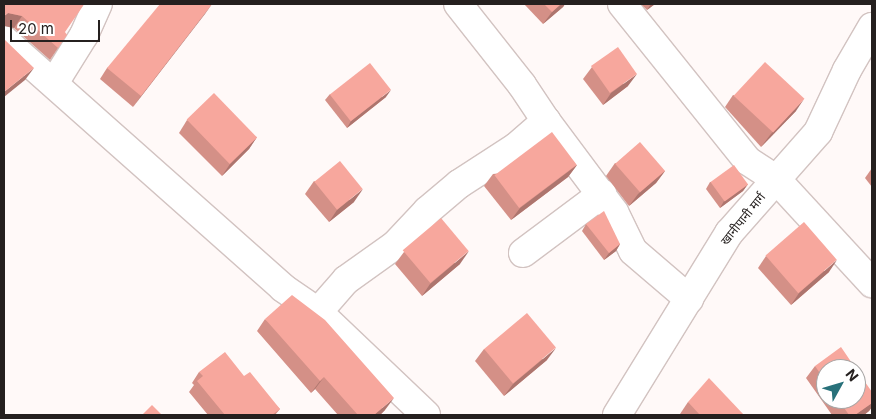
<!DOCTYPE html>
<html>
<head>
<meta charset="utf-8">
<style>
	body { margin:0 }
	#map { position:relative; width:876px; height:419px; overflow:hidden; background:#fff9f8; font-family:Inter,"Noto Sans Devanagari",sans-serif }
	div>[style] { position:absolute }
	.roads { filter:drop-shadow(1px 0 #d2c3c1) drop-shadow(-1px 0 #d2c3c1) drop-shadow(0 1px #d2c3c1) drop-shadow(0 -1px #d2c3c1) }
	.minor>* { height:28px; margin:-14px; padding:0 14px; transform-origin:14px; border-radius:14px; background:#fff }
	.wall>* { inset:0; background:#d49087 }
	.shaded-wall>* { inset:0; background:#ad756e }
	.building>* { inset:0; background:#f7a79d; transform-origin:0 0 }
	span { translate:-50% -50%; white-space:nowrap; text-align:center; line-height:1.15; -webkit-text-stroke:4.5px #fff; paint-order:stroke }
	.street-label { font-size:12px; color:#25201f }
	.frame { position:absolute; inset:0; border:5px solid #25201f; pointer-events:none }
	.north { position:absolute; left:816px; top:359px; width:50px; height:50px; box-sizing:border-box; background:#fff; border:1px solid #a8a6a5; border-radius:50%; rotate:51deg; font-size:14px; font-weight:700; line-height:20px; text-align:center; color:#25201f }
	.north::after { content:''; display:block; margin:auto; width:18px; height:22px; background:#28717a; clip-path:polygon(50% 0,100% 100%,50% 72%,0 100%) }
	.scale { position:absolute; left:10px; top:20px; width:90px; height:22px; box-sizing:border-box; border:2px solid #25201f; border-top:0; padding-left:6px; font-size:15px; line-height:18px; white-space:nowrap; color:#25201f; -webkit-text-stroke:4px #fff; paint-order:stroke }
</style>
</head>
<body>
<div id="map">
	<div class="roads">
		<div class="minor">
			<div style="left:622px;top:4px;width:201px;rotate:51.3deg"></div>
			<div style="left:748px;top:161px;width:33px;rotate:33deg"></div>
			<div style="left:776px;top:179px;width:142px;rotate:47.3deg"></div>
			<div style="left:4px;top:40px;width:373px;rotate:41.6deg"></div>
			<div style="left:283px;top:288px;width:42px;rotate:34.4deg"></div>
			<div style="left:318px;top:312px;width:149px;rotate:43.6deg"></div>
			<div style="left:54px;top:83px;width:57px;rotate:-58deg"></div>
			<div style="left:84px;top:35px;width:34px;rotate:-66deg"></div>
			<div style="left:546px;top:121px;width:114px;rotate:53.2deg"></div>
			<div style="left:614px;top:212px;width:43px;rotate:64deg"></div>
			<div style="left:633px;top:251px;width:74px;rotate:40.6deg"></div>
			<div style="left:523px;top:253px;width:99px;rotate:-36.8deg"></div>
			<div style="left:318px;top:312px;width:43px;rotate:-48.8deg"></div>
			<div style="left:346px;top:280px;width:60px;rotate:-35.5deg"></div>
			<div style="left:395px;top:245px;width:47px;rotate:-46.7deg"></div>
			<div style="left:427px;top:211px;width:42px;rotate:-40.2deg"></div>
			<div style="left:459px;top:184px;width:68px;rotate:-33deg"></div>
			<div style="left:516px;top:147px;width:40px;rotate:-41deg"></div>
			<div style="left:546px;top:121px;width:43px;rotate:-123.7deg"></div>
			<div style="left:522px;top:85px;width:103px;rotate:-128.3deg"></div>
			<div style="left:617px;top:415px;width:214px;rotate:-58.4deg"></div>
			<div style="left:729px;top:233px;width:135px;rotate:-48.6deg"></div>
			<div style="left:818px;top:132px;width:68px;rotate:-64.9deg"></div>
			<div style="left:847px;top:70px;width:50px;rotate:-59.8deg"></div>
		</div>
	</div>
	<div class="wall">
		<div style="clip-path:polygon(212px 4px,133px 107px,100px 79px,107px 68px)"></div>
		<div style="clip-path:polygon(524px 4px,565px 4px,563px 7px,543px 24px)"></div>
		<div style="clip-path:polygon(641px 4px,655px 4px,647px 10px)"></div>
		<div style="clip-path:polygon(4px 6px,65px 32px,58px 48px,50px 60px,14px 28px)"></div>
		<div style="clip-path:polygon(592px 67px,628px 86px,603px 105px,583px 79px)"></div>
		<div style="clip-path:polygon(330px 94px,386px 97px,347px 128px,325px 100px)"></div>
		<div style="clip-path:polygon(733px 95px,796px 111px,761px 147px,725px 107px)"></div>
		<div style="clip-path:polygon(187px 120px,257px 137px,249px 149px,222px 176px,179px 133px)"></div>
		<div style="clip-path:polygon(615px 163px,665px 171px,656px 183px,629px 206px,606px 176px)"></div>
		<div style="clip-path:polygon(577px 165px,568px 177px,511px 220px,484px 186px,493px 174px)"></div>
		<div style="clip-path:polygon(872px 168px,872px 187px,865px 178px)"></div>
		<div style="clip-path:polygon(314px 181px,354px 202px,329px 222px,305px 194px)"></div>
		<div style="clip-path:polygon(710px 182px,748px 184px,743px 191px,720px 208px,706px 189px)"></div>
		<div style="clip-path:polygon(586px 224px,620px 244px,616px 251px,604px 260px,582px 231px)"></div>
		<div style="clip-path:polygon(404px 252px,460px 264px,422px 296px,395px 264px)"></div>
		<div style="clip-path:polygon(766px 256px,829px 272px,791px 305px,758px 268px)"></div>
		<div style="clip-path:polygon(265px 319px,385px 410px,380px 415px,338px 415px,315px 389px,311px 393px,257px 331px)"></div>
		<div style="clip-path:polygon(484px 349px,547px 360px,504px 396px,475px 361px)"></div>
		<div style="clip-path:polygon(815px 366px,826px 369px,826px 399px,856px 399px,872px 392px,872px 407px,869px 411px,864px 415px,832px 415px,806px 378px)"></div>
		<div style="clip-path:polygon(199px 372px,244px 376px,280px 409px,275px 415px,208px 415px,189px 392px,194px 385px,192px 383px)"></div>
		<div style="clip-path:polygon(688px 402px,744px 415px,681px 415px,680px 414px)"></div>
	</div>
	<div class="shaded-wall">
		<div style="clip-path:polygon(212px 4px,205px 14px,133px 107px,141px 96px)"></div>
		<div style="clip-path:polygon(561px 4px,565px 4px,563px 7px,543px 24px,552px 12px)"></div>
		<div style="clip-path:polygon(651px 4px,655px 4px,647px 10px)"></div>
		<div style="clip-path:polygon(8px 13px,22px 16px,14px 28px,4px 26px,4px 16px)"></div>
		<div style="clip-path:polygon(34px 68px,25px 80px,4px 97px,4px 92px)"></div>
		<div style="clip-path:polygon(637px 74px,628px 86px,603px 105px,611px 93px)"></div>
		<div style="clip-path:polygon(391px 90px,386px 97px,347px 128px,351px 121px)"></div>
		<div style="clip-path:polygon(804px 99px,796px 111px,761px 147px,770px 135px)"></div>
		<div style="clip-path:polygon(257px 137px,249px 149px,222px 176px,230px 164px)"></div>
		<div style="clip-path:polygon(577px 165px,568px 177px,511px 220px,520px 208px)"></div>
		<div style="clip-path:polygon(665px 171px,656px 183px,629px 206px,638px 194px)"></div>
		<div style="clip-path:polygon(748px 184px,743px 191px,720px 208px,724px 201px)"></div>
		<div style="clip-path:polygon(363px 189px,354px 202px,329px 222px,337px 210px)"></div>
		<div style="clip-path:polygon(620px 244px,616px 251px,604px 260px,609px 253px)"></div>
		<div style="clip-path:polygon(469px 251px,460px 264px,422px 296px,430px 284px)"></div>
		<div style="clip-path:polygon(837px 260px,829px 272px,791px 305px,799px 293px)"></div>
		<div style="clip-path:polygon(556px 348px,547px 360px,504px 396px,513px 384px)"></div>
		<div style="clip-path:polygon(324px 377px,315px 389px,311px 393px,320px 381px)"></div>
		<div style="clip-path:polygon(394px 398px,385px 410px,380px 415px,374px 415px)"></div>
		<div style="clip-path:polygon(872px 403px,872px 407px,869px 411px,864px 415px,855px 415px)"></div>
	</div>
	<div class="building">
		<div style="clip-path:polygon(6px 4px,84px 4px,83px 6px,65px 32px,67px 35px,58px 48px,22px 16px,8px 13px,4px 16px,4px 6px)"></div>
		<div style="clip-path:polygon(160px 4px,212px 4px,141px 96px,107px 68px)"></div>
		<div style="clip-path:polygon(544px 4px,561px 4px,552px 12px)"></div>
		<div style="clip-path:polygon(4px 39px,34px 68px,4px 92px)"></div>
		<div style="left:618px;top:47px;width:33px;height:33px;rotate:55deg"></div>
		<div style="left:765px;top:62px;width:54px;height:46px;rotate:43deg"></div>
		<div style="left:370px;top:63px;width:34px;height:51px;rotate:52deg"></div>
		<div style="left:214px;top:93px;width:62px;height:38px;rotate:46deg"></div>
		<div style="left:552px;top:132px;width:41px;height:72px;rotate:53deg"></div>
		<div style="left:640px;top:142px;width:38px;height:33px;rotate:49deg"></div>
		<div style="left:340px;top:161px;width:36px;height:33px;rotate:51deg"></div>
		<div style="left:734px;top:165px;width:24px;height:29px;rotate:54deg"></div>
		<div style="clip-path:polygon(604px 211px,620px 244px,609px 253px,586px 224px)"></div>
		<div style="left:441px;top:218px;width:43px;height:50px;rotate:50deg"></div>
		<div style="left:804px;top:222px;width:50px;height:51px;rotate:49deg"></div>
		<div style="clip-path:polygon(292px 295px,325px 320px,394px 398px,374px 415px,358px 415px,324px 377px,320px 381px,265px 319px)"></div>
		<div style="left:527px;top:313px;width:45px;height:56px;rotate:50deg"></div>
		<div style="clip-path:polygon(841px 347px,856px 369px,826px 369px,826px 382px,815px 366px)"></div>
		<div style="clip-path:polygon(225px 352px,244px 376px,250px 372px,280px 409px,272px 415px,225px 415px,197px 381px,203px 376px,199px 372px)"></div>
		<div style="clip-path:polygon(856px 369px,872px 392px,872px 403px,855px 415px,849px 415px,838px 399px,856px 399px)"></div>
		<div style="clip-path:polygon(709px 378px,744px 415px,700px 415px,688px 402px)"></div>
		<div style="clip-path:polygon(152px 405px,162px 415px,142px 415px)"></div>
	</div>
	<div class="street-label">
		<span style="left:743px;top:219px;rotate:-51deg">खानीपानी मार्ग</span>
	</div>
	<div class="frame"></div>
	<div class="north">N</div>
	<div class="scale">20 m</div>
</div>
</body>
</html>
